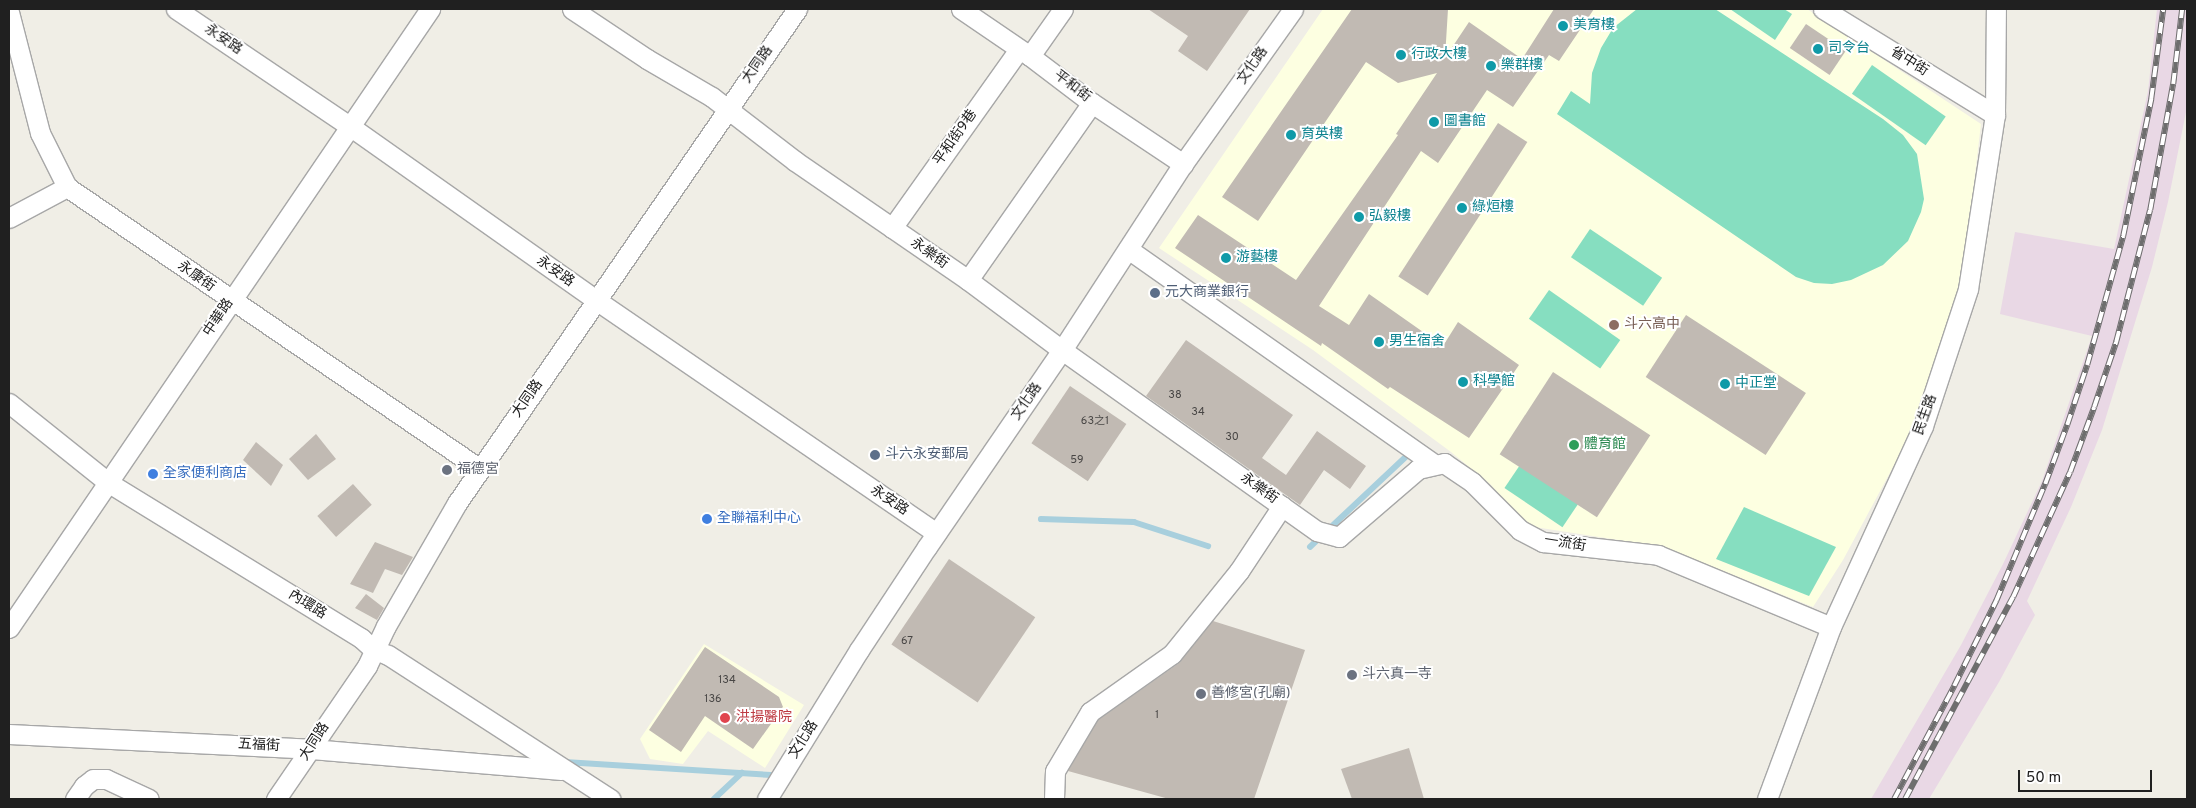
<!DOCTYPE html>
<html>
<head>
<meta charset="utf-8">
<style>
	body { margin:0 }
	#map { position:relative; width:2196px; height:808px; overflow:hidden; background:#f0eee6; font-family:Overpass,"Noto Sans TC",sans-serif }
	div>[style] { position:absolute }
	.industrial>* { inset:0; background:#e9d8e5 }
	.education>* { inset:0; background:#fdffe1 }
	.pitch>* { inset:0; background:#86dec0; transform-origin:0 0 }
	.stream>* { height:5.5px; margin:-2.75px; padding:0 2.75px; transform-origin:2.75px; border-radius:2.75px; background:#a8cfdd }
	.building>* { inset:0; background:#c1bab3; transform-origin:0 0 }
	.roads { filter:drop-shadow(1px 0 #a7a7a7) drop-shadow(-1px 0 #a7a7a7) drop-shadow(0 1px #a7a7a7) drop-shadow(0 -1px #a7a7a7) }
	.minor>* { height:19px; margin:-9.5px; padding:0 9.5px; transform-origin:9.5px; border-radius:9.5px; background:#fff }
	.rail>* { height:5.5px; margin-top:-2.75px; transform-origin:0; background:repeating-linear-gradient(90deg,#fff 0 11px,#6e6e6e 0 22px); box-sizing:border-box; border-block:1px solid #6e6e6e }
	.dots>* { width:14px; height:14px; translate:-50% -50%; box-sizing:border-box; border:2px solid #fff; border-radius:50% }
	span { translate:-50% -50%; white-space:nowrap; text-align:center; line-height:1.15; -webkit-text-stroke:4px #fff; paint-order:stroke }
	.number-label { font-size:11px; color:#484645 }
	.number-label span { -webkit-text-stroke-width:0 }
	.culture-label { font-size:14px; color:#0d838f }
	.left { translate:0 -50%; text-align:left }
	.street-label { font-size:14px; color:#202020 }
	.service-label { font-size:14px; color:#4e5e75 }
	.education-label { font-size:14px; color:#785e54 }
	.leisure-label { font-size:14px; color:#27864d }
	.worship-label { font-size:14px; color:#5b616d }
	.shop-label { font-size:14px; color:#366cbe }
	.health-label { font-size:14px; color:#be3a42 }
	.frame { position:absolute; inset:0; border:10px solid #202020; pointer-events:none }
	.scale { position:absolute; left:2018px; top:770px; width:134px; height:22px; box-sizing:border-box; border:2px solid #202020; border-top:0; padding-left:6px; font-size:15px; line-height:18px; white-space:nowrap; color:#202020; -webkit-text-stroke:4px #fff; paint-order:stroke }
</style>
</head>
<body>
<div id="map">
	<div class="industrial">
		<div style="clip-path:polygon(2157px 9px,2187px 9px,2187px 107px,2168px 202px,2152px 267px,2102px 430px,2071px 507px,2027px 601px,2035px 615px,1999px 682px,1929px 799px,1871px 799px,1961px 645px,2003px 564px,2042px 481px,2092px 336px,2000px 314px,2015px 232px,2114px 249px,2148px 91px)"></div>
	</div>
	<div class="education">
		<div style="clip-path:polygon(1323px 9px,1807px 9px,1981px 124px,1960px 301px,1921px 415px,1843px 560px,1813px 607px,1664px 547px,1528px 526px,1490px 484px,1451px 452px,1313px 350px,1159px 248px)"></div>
		<div style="clip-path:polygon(704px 644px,804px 705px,765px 768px,708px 731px,683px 764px,650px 759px,640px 739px)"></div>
	</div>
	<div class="pitch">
		<div style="clip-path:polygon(1637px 9px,1715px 9px,1883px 119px,1903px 135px,1917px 154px,1924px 199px,1921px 212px,1908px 241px,1883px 265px,1851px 280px,1832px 284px,1814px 283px,1796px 277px,1557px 114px,1571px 91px,1590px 104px,1592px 73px,1601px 48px,1613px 28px)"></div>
		<div style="clip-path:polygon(1730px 9px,1784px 9px,1792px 14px,1775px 40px)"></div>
		<div style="left:1872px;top:65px;width:90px;height:35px;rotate:35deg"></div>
		<div style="left:1590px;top:229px;width:87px;height:34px;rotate:34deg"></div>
		<div style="left:1549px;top:290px;width:87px;height:35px;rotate:35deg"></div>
		<div style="left:1524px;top:459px;width:70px;height:35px;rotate:34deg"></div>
		<div style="clip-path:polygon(1744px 507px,1836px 547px,1809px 596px,1716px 559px)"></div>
	</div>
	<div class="stream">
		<div style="left:1041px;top:519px;width:93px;rotate:1.8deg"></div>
		<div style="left:1134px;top:522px;width:78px;rotate:18deg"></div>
		<div style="left:1328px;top:530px;width:110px;rotate:-43.2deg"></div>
		<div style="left:1310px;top:547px;width:16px;rotate:-43deg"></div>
		<div style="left:565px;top:762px;width:206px;rotate:3.6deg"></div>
		<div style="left:714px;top:799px;width:38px;rotate:-43deg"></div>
	</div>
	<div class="building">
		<div style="clip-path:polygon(1148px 9px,1250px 9px,1207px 71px,1178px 51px,1188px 36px)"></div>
		<div style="clip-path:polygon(1352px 9px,1448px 9px,1445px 58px,1469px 22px,1522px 59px,1554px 9px,1594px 9px,1559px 61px,1549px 55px,1513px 107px,1487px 90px,1438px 163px,1421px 151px,1319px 306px,1349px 325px,1369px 294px,1443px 346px,1458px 322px,1519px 365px,1469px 438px,1390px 387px,1388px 389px,1322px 343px,1321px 346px,1175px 248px,1198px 215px,1296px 280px,1398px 135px,1396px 134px,1437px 73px,1398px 83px,1366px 62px,1258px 221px,1222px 197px)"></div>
		<div style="left:1806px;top:24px;width:48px;height:29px;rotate:34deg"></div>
		<div style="left:1498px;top:123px;width:35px;height:183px;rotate:33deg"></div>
		<div style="left:1686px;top:315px;width:143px;height:74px;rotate:33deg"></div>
		<div style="clip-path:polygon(1186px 340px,1293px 415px,1262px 458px,1286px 475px,1317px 431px,1366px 466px,1350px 489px,1324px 470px,1300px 505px,1146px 396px)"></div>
		<div style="left:1553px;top:372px;width:116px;height:98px;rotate:33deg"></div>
		<div style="left:1070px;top:386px;width:68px;height:69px;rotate:34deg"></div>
		<div style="clip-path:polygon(316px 434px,336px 459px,308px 480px,289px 459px)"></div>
		<div style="clip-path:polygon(256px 442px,283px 465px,271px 486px,243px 460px)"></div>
		<div style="left:353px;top:484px;width:28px;height:48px;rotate:48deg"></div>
		<div style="clip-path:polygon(375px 542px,413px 557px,402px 575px,385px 569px,373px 593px,350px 584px)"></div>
		<div style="left:949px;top:559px;width:104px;height:103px;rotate:34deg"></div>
		<div style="clip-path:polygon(366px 594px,384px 608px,377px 620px,355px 608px)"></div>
		<div style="clip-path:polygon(1213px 621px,1305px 650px,1254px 799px,1169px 799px,1068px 771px,1098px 720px,1179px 663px)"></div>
		<div style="clip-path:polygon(705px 647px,779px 697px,783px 707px,753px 749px,705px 716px,681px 752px,649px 730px)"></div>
		<div style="clip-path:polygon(1409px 748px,1424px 799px,1352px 799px,1341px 769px)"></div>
	</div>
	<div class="roads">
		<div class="minor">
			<div style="left:176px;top:9px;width:211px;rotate:34deg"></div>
			<div style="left:351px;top:127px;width:300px;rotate:35.2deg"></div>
			<div style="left:596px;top:300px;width:412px;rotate:34.4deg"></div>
			<div style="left:572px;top:9px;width:90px;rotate:33.7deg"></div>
			<div style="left:647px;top:59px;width:75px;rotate:30.3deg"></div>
			<div style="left:712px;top:97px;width:105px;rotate:37.6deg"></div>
			<div style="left:795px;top:161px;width:210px;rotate:34.5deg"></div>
			<div style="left:968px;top:280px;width:117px;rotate:36.7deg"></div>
			<div style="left:1062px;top:350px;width:313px;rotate:35.4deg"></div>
			<div style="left:1317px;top:531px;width:23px;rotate:15deg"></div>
			<div style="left:1339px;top:537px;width:104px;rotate:-40.7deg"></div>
			<div style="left:1418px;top:469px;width:27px;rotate:-13deg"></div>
			<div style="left:1444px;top:463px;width:34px;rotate:34deg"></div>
			<div style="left:1472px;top:482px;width:68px;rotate:45deg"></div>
			<div style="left:1520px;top:530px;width:26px;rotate:28deg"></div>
			<div style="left:1543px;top:542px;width:116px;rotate:6.4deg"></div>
			<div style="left:1658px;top:555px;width:187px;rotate:22.6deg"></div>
			<div style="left:961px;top:9px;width:83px;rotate:34.3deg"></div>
			<div style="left:1030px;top:56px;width:78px;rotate:37.2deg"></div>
			<div style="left:1092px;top:103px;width:110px;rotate:33.8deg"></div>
			<div style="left:1823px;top:9px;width:202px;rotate:31.6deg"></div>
			<div style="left:9px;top:12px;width:125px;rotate:75.6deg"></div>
			<div style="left:40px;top:133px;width:60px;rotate:63.4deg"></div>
			<div style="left:67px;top:187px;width:500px;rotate:34.33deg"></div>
			<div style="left:1030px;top:56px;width:57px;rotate:-54.9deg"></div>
			<div style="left:9px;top:218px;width:66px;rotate:-28.1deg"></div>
			<div style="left:892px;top:228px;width:219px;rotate:-54.6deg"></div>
			<div style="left:1128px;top:249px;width:374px;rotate:35.1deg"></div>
			<div style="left:968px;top:280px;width:216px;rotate:-55deg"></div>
			<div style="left:9px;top:403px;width:128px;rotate:38.7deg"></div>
			<div style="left:109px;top:483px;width:296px;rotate:31.6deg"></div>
			<div style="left:361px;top:638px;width:16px;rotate:43deg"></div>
			<div style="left:373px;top:649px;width:16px;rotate:22deg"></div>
			<div style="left:388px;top:655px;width:265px;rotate:32.9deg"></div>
			<div style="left:9px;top:628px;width:749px;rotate:-55.78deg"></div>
			<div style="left:9px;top:734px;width:302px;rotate:2.8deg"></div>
			<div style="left:311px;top:749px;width:251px;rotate:4.8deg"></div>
			<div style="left:75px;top:799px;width:16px;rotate:-55deg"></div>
			<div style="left:84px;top:786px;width:11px;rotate:-38deg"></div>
			<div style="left:93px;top:779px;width:13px"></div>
			<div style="left:106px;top:779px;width:47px;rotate:24.9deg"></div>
			<div style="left:276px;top:799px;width:161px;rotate:-55.6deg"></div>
			<div style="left:367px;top:666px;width:44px;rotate:-64.6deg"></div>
			<div style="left:386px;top:626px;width:142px;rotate:-60deg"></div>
			<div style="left:457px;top:503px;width:600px;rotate:-55.46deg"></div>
			<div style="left:767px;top:799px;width:175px;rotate:-58.3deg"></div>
			<div style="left:859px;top:650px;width:123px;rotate:-56.6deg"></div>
			<div style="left:927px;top:547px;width:239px;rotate:-55.6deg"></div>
			<div style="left:1062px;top:350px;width:222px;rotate:-57deg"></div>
			<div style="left:1183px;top:164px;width:190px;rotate:-54.6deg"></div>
			<div style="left:1054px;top:799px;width:28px;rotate:-88deg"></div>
			<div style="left:1055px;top:771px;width:69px;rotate:-59.3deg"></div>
			<div style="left:1090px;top:712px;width:100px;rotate:-35.3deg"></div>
			<div style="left:1172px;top:654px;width:107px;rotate:-51.1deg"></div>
			<div style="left:1239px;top:571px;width:78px;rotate:-56.5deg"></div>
			<div style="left:1767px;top:799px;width:184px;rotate:-69.6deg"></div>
			<div style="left:1831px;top:627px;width:221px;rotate:-65.4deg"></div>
			<div style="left:1923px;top:426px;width:144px;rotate:-71.8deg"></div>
			<div style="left:1968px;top:289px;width:176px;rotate:-81.2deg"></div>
			<div style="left:1995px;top:115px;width:106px;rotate:-89.5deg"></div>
		</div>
	</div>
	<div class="rail">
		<div style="left:1894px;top:799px;width:128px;rotate:-62deg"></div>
		<div style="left:1954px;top:686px;width:95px;rotate:-63.7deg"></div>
		<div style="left:1996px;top:601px;width:127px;rotate:-67.3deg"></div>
		<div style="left:2045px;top:484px;width:63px;rotate:-69.6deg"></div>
		<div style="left:2067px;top:425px;width:63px;rotate:-71.6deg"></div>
		<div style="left:2087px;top:365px;width:134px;rotate:-74.4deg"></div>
		<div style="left:2123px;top:236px;width:140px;rotate:-78.4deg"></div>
		<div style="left:2151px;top:99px;width:91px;rotate:-82.4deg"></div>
		<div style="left:1905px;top:799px;width:229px;rotate:-61.9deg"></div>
		<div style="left:2013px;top:597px;width:137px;rotate:-65.5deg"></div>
		<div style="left:2070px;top:472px;width:69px;rotate:-69.7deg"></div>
		<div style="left:2094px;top:407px;width:69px;rotate:-71.3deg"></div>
		<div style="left:2116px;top:342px;width:136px;rotate:-75.6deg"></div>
		<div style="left:2150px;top:210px;width:128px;rotate:-79.7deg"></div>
		<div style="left:2173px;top:84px;width:76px;rotate:-83.2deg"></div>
	</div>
	<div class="dots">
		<div style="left:1563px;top:26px;background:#0f9aa8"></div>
		<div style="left:1818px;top:49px;background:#0f9aa8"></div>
		<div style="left:1401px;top:55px;background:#0f9aa8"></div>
		<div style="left:1491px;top:66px;background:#0f9aa8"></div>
		<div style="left:1434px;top:122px;background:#0f9aa8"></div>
		<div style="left:1291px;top:135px;background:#0f9aa8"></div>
		<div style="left:1462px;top:208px;background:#0f9aa8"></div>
		<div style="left:1359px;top:217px;background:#0f9aa8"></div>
		<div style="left:1226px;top:258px;background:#0f9aa8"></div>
		<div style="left:1155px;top:293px;background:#5c6f8a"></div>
		<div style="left:1614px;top:325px;background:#8d6e63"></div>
		<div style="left:1379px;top:342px;background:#0f9aa8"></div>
		<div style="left:1463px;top:382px;background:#0f9aa8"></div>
		<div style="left:1725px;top:384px;background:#0f9aa8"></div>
		<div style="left:1574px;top:445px;background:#2e9e5b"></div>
		<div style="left:875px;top:455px;background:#5c6f8a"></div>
		<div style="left:447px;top:470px;background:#6b7280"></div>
		<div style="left:153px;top:474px;background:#3f7fe0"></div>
		<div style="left:707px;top:519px;background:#3f7fe0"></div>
		<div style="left:1352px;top:675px;background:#6b7280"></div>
		<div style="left:1201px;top:694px;background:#6b7280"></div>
		<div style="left:725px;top:718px;background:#e0444e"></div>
	</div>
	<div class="number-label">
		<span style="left:1175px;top:395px">38</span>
		<span style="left:1198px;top:412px">34</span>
		<span style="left:1095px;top:421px">63之1</span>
		<span style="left:1232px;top:437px">30</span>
		<span style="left:1077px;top:460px">59</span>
		<span style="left:907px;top:641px">67</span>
		<span style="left:727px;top:680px">134</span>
		<span style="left:713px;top:699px">136</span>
		<span style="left:1157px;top:715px">1</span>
	</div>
	<div class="culture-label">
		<span class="left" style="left:1573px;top:26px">美育樓</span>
		<span class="left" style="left:1828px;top:49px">司令台</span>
		<span class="left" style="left:1411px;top:55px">行政大樓</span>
		<span class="left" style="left:1501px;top:66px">樂群樓</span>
		<span class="left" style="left:1444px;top:122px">圖書館</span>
		<span class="left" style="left:1301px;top:135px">育英樓</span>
		<span class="left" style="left:1472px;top:208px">綠烜樓</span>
		<span class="left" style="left:1369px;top:217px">弘毅樓</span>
		<span class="left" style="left:1236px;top:258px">游藝樓</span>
		<span class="left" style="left:1389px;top:342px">男生宿舍</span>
		<span class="left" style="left:1473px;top:382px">科學館</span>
		<span class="left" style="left:1735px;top:384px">中正堂</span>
	</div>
	<div class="street-label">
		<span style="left:223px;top:40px;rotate:34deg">永安路</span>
		<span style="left:1909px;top:62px;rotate:32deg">省中街</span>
		<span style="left:758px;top:65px;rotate:-55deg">大同路</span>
		<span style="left:1253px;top:66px;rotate:-55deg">文化路</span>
		<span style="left:1072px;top:87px;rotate:37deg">平和街</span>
		<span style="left:956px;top:138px;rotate:-55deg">平和街9巷</span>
		<span style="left:929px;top:254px;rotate:35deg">永樂街</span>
		<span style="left:555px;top:272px;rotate:35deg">永安路</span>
		<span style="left:196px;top:277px;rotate:35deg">永康街</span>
		<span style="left:219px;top:318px;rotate:-56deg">中華路</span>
		<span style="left:528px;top:399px;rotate:-55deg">大同路</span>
		<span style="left:1027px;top:402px;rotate:-55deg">文化路</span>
		<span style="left:1926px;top:415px;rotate:-70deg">民生路</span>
		<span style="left:1259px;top:489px;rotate:35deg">永樂街</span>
		<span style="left:889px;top:501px;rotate:34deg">永安路</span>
		<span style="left:1565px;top:544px;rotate:9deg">一流街</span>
		<span style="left:307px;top:605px;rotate:32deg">內環路</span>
		<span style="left:804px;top:740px;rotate:-58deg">文化路</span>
		<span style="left:315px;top:742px;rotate:-57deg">大同路</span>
		<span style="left:259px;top:746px;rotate:3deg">五福街</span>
	</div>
	<div class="service-label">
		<span class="left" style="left:1165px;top:293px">元大商業銀行</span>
		<span class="left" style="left:885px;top:455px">斗六永安郵局</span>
	</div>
	<div class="education-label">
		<span class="left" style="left:1624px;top:325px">斗六高中</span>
	</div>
	<div class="leisure-label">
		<span class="left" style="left:1584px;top:445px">體育館</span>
	</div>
	<div class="worship-label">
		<span class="left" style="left:457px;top:470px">福德宮</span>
		<span class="left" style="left:1362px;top:675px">斗六真一寺</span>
		<span class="left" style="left:1211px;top:694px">善修宮(孔廟)</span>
	</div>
	<div class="shop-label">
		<span class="left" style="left:163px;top:474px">全家便利商店</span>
		<span class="left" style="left:717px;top:519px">全聯福利中心</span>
	</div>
	<div class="health-label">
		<span class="left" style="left:736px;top:718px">洪揚醫院</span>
	</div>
	<div class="frame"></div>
	<div class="scale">50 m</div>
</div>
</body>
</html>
